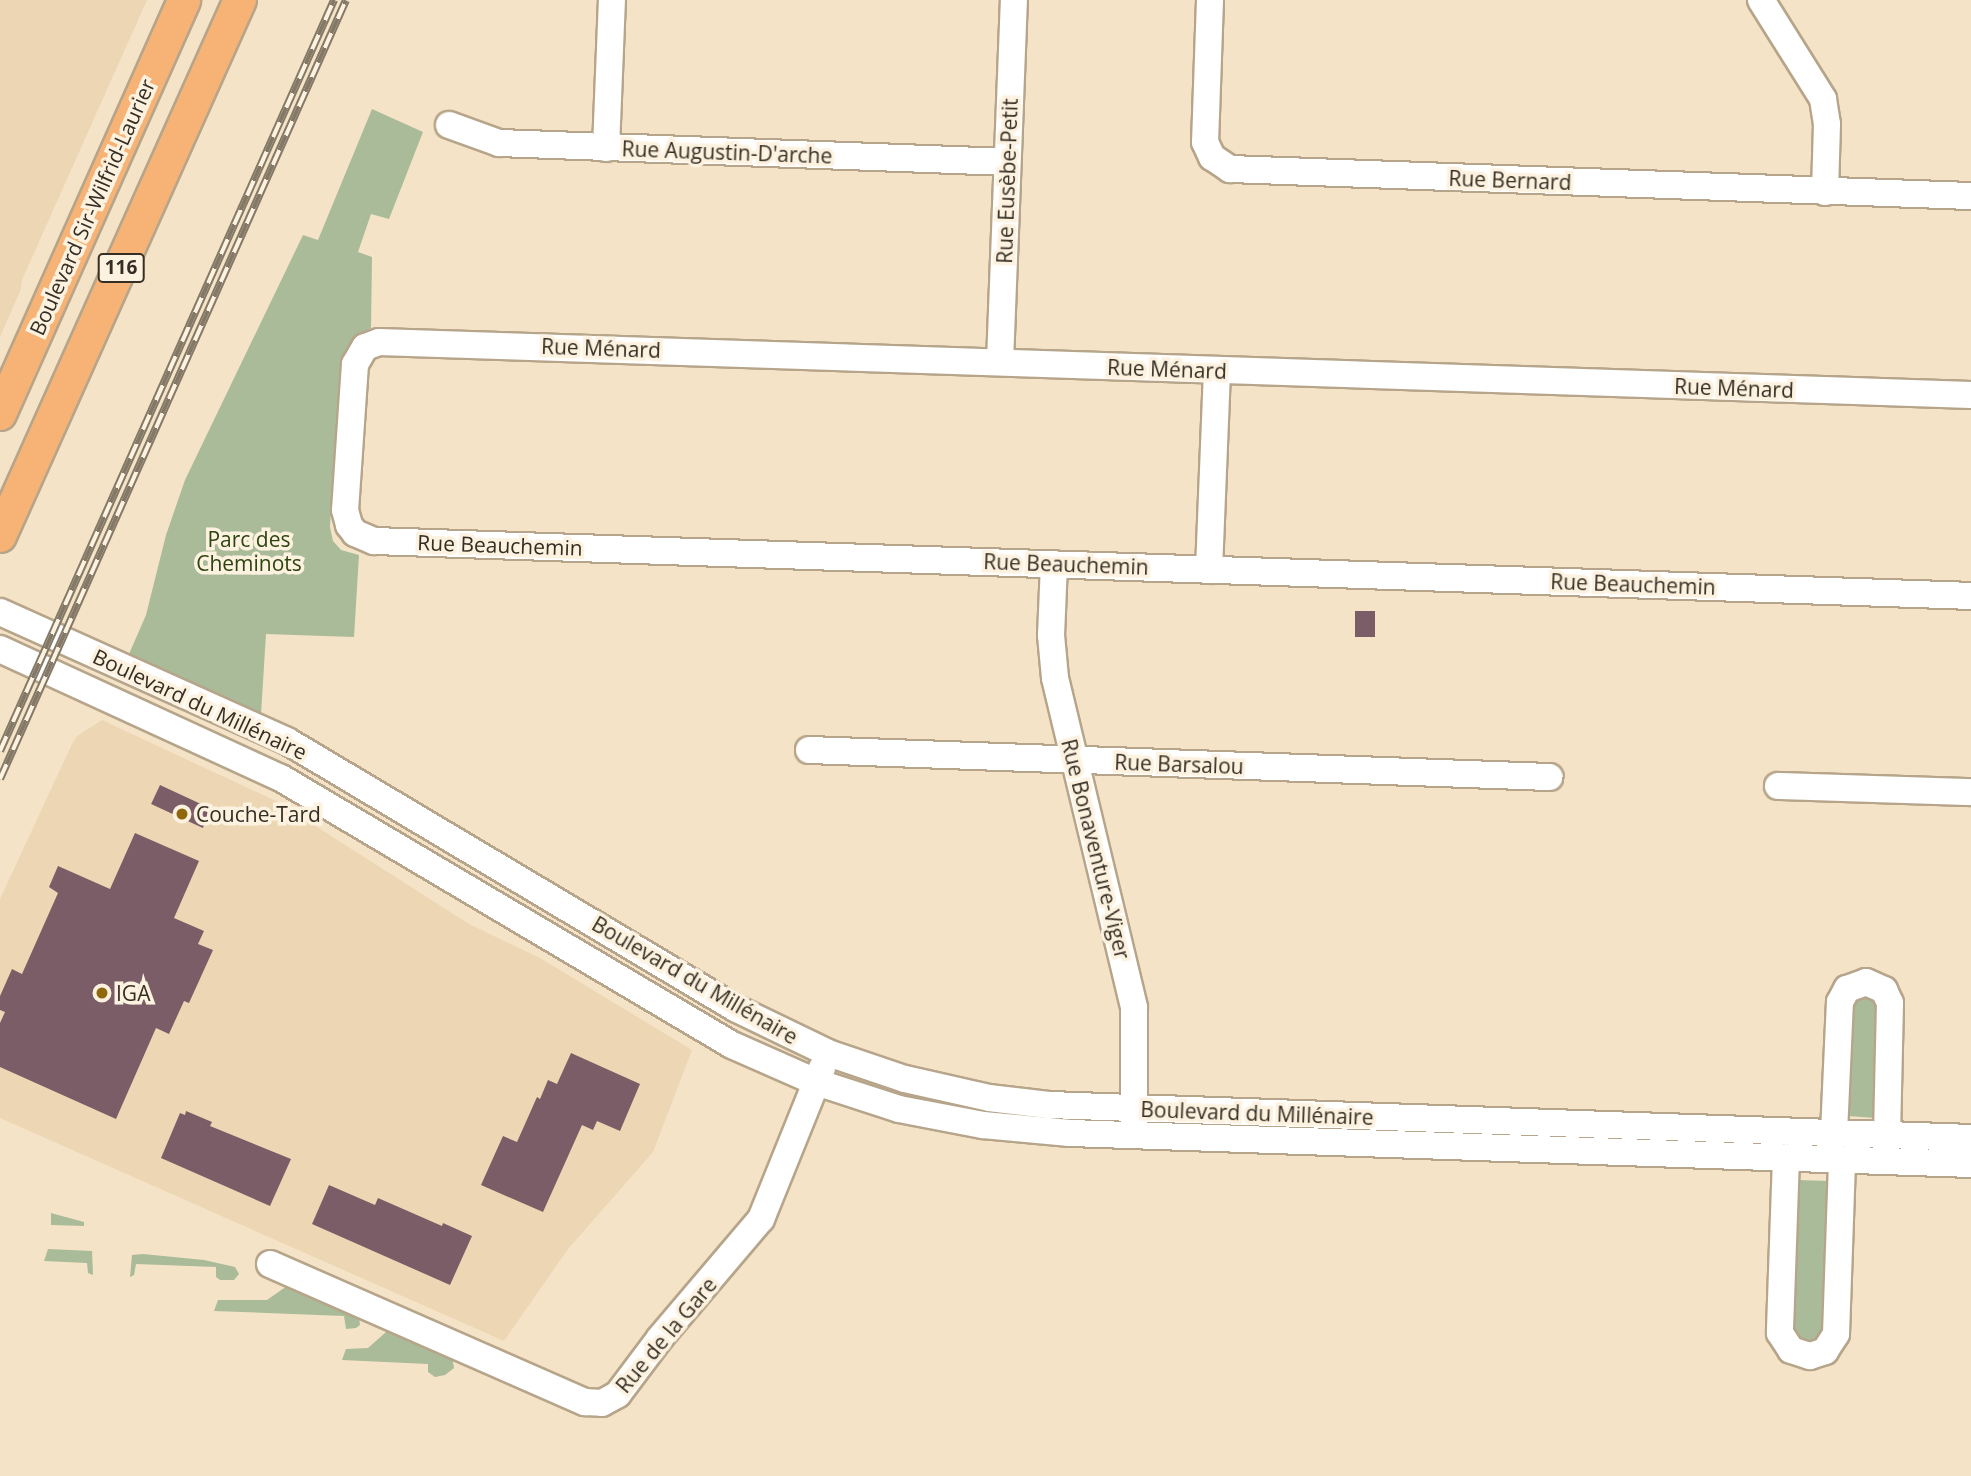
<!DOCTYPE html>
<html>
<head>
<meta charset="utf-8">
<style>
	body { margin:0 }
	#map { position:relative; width:1971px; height:1476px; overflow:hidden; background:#f5e3c7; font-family:"Open Sans",sans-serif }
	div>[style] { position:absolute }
	.built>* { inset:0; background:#edd6b3 }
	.green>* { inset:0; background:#aabb9a }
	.building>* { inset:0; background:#7b5d68; transform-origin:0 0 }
	.roads { filter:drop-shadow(2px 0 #b6a58a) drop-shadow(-2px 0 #b6a58a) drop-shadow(0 2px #b6a58a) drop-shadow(0 -2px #b6a58a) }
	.minor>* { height:26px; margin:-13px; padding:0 13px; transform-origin:13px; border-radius:13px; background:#fff }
	.major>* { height:32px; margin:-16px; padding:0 16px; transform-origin:16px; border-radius:16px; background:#f7b375 }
	.rail>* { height:8px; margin-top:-4px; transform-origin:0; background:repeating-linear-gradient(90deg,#fdf2e0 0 16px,#847967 0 32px); box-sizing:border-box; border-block:2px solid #847967 }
	.dots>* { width:19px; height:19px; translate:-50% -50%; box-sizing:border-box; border:4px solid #fdf2e0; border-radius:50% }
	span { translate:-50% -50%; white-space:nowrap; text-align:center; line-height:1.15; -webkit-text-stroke:7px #fdf2e0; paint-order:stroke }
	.shield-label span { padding:2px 5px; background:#fdf2e0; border:2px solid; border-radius:5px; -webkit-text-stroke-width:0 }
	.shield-label { font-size:19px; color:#352e24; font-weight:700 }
	.street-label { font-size:21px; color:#352e24 }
	.park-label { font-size:21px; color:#2d4411 }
	.poi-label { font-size:21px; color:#352e24 }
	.left { translate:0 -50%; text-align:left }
</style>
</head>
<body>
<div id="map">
	<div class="built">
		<div style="clip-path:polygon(0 0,147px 0,22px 280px,21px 289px,0 337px)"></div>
		<div style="clip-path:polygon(102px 720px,278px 802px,469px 924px,540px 958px,692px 1050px,653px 1152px,568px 1249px,504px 1341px,0 1118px,0 899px,72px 744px,77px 736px)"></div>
	</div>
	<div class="green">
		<div style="clip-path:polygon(372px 109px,423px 132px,389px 219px,371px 214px,358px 252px,372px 257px,371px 328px,354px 339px,340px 364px,330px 527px,333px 541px,341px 550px,359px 555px,354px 637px,266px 634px,261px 714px,129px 654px,146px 615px,166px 535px,185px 480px,303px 235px,318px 240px)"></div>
		<div style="clip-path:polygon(1857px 994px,1879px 999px,1876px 1118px,1847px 1116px,1848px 1008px)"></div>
		<div style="clip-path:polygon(1795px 1180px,1831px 1181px,1828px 1326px,1818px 1343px,1800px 1344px,1788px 1325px)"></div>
		<div style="clip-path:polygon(51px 1213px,84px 1222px,84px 1226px,51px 1225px)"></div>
		<div style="clip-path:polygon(48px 1249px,92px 1251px,93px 1275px,88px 1273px,87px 1263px,44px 1261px)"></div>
		<div style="clip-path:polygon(143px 1254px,204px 1260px,235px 1267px,239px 1274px,234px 1280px,220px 1280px,216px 1277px,216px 1267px,136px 1264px,134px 1275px,130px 1277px,132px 1255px)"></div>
		<div style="clip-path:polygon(287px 1286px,359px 1316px,360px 1325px,356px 1328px,346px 1329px,344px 1316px,214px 1311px,218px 1300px,267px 1300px)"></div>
		<div style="clip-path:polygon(393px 1331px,452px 1357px,454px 1368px,445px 1375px,435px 1377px,428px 1372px,428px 1364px,342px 1360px,346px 1349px,368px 1348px,386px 1332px)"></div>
	</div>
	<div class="building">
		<div style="left:1355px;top:611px;width:20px;height:26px"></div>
		<div style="left:160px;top:785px;width:57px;height:21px;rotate:25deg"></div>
		<div style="clip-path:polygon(135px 833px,199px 861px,174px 918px,204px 931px,198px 944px,213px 950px,189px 1003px,184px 1001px,169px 1034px,156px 1028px,116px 1119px,0 1067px,0 1023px,5px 1012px,0 1010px,0 996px,12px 969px,22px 974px,58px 893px,49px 887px,58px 866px,110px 889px)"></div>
		<div style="clip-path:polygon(571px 1053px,640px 1084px,620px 1131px,597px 1121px,593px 1130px,582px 1125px,543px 1212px,481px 1185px,503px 1136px,517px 1142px,537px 1097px,540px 1099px,548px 1080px,557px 1084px)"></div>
		<div style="clip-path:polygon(186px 1111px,212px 1122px,210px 1126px,291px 1159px,270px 1206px,161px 1158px,180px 1113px,185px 1115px)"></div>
		<div style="clip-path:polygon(329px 1185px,375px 1205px,378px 1198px,442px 1226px,443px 1223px,472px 1236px,450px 1285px,312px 1224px)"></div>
	</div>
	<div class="roads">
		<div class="minor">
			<div style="left:1210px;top:0;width:142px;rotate:92deg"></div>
			<div style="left:1205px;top:142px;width:17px;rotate:65deg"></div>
			<div style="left:1212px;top:157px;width:22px;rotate:34deg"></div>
			<div style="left:1230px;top:169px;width:741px;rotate:2.09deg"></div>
			<div style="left:1761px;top:0;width:117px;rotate:57.9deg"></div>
			<div style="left:1823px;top:99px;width:25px;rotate:81deg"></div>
			<div style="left:1827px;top:124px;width:68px;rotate:91.7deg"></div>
			<div style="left:449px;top:125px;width:53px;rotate:19.8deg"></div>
			<div style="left:499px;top:143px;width:508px;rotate:2.14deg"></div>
			<div style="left:606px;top:148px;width:148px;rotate:-87.7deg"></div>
			<div style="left:1000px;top:362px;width:362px;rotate:-87.8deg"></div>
			<div style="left:1971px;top:395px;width:1593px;rotate:-178.09deg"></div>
			<div style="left:379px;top:342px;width:15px;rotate:160deg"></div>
			<div style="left:365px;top:347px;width:20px;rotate:120deg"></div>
			<div style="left:355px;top:364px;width:146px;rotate:93.9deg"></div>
			<div style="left:345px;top:510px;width:16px;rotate:75deg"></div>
			<div style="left:349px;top:525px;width:10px;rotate:53deg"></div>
			<div style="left:355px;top:533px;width:21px;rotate:23deg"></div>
			<div style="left:374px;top:541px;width:1598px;rotate:1.97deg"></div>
			<div style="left:1054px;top:564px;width:71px;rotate:92.4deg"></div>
			<div style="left:1051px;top:635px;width:43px;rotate:84.7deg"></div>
			<div style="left:1055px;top:678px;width:339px;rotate:76.5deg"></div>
			<div style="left:1134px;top:1008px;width:118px;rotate:90deg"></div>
			<div style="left:1209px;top:570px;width:199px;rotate:-87.7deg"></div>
			<div style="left:0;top:612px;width:315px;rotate:24.2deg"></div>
			<div style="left:287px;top:741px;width:522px;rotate:30.79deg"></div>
			<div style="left:735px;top:1008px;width:103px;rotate:25.8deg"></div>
			<div style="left:828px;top:1053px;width:81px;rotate:18.7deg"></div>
			<div style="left:905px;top:1079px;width:86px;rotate:12.7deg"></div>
			<div style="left:989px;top:1098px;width:60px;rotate:6.7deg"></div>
			<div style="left:1049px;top:1105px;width:923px;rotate:2.05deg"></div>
			<div style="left:0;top:649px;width:309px;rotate:24.7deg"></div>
			<div style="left:281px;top:778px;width:524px;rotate:30.63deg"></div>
			<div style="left:732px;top:1045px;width:92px;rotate:23.8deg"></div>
			<div style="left:816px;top:1082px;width:87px;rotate:18deg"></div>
			<div style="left:899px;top:1109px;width:86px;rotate:10.8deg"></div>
			<div style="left:983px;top:1125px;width:87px;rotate:5.3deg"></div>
			<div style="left:1070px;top:1133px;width:902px;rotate:1.97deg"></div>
			<div style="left:809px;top:750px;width:741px;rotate:2.09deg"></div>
			<div style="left:1778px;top:786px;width:193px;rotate:1.8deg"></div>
			<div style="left:1834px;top:1133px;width:131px;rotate:-87.4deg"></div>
			<div style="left:1840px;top:1002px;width:15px;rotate:-62deg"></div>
			<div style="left:1847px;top:989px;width:20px;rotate:-20deg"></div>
			<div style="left:1866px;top:982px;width:20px;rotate:24deg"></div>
			<div style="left:1884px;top:990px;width:14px;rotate:65deg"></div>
			<div style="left:1890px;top:1003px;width:132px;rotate:91.3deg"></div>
			<div style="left:1786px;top:1157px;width:176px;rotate:92deg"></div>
			<div style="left:1780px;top:1333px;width:20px;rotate:57deg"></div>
			<div style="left:1791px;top:1350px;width:20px;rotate:18deg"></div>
			<div style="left:1810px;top:1356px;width:16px;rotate:-18deg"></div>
			<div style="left:1825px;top:1351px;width:20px;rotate:-57deg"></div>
			<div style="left:1836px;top:1334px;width:175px;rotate:-88deg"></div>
			<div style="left:270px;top:1264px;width:344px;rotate:23.7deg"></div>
			<div style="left:585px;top:1402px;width:17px;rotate:3deg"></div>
			<div style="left:602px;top:1403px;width:18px;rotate:-29deg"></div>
			<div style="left:618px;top:1394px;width:70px;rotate:-53.1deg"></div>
			<div style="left:660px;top:1338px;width:156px;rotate:-49.7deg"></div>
			<div style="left:761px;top:1219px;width:163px;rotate:-68deg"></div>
		</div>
		<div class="major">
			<div style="left:0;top:414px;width:453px;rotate:-66deg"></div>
			<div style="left:0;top:536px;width:587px;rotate:-65.88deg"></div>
		</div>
	</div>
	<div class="rail">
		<div style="left:0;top:751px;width:822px;rotate:-66.02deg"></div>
		<div style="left:0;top:779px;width:852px;rotate:-66.05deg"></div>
	</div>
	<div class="dots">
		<div style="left:182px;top:814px;background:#8f680d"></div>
		<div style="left:102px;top:993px;background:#8f680d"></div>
	</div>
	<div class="shield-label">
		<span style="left:121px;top:268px">116</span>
	</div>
	<div class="street-label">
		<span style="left:727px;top:152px;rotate:2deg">Rue Augustin-D'arche</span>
		<span style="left:1510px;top:180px;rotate:2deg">Rue Bernard</span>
		<span style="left:1007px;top:181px;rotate:-88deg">Rue Eusèbe-Petit</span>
		<span style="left:92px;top:207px;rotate:-66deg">Boulevard Sir-Wilfrid-Laurier</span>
		<span style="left:601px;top:348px;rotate:2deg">Rue Ménard</span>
		<span style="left:1167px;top:369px;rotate:2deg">Rue Ménard</span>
		<span style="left:1734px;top:388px;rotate:2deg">Rue Ménard</span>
		<span style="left:500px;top:545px;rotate:2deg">Rue Beauchemin</span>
		<span style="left:1066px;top:564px;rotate:2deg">Rue Beauchemin</span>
		<span style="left:1633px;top:584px;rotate:2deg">Rue Beauchemin</span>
		<span style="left:200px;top:704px;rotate:25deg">Boulevard du Millénaire</span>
		<span style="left:1179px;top:764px;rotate:2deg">Rue Barsalou</span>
		<span style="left:1096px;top:849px;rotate:76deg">Rue Bonaventure-Viger</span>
		<span style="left:695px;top:980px;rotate:30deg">Boulevard du Millénaire</span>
		<span style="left:1257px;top:1113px;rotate:2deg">Boulevard du Millénaire</span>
		<span style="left:666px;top:1335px;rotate:-50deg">Rue de la Gare</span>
	</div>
	<div class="park-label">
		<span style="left:249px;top:551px">Parc des<br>Cheminots</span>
	</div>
	<div class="poi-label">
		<span class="left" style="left:196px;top:814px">Couche-Tard</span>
		<span class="left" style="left:116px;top:993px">IGA</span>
	</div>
</div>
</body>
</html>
